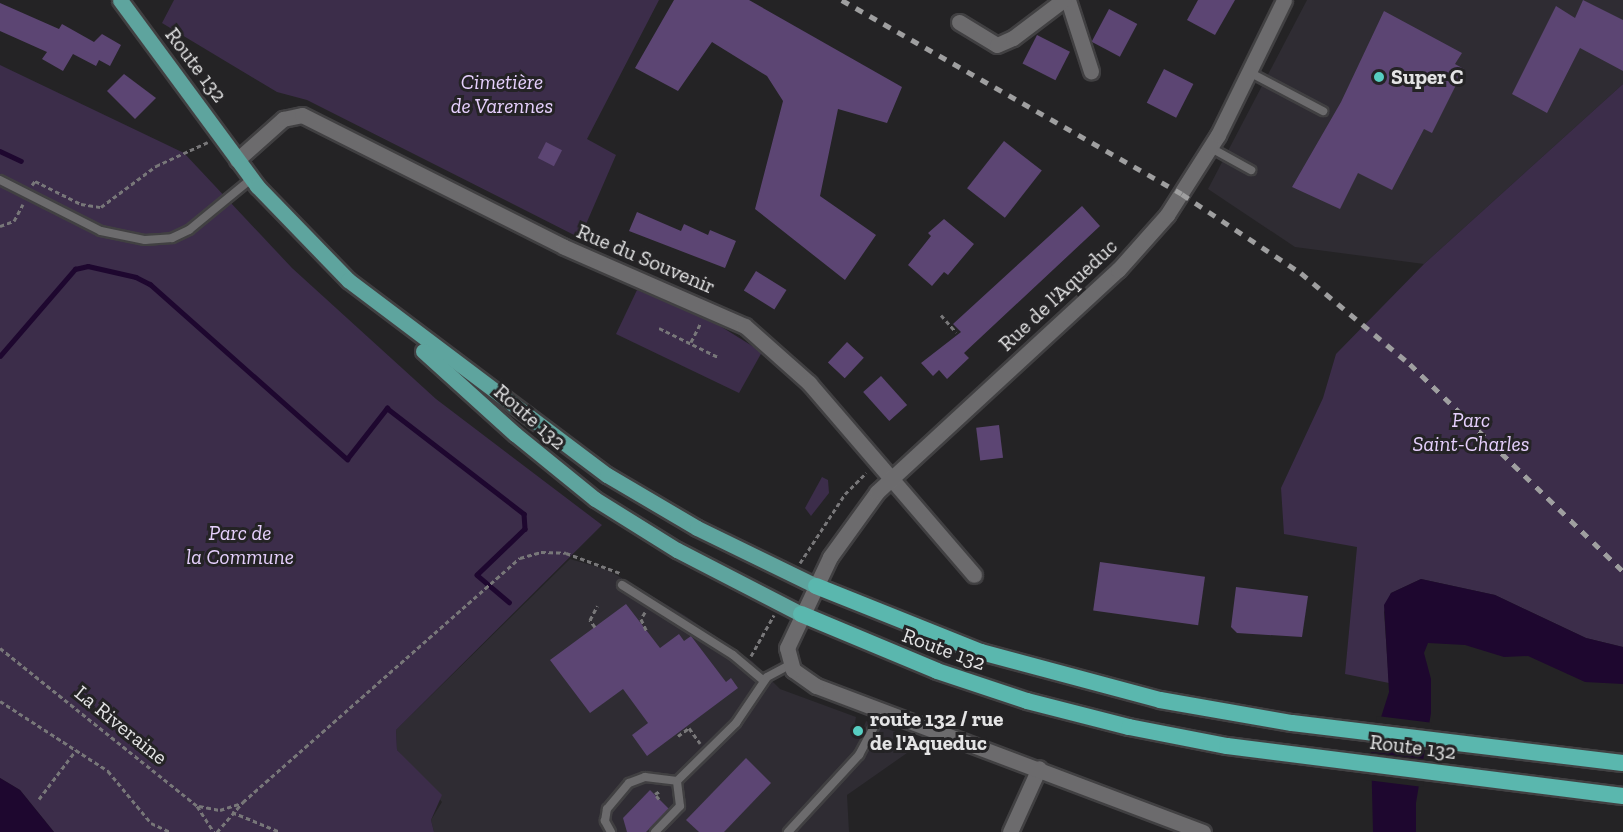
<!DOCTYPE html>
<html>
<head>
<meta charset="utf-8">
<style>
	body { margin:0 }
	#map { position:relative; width:1623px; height:832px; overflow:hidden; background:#242325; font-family:"Zilla Slab",serif }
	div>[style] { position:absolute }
	.built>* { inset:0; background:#2f2c33 }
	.green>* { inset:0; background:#3c2d4a }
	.water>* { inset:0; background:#1e072f }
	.pier>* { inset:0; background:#242325; transform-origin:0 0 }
	.stream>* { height:4.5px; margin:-2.25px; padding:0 2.25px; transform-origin:2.25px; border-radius:2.25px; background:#1e072f }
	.building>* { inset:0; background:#5c4573; transform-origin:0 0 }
	.path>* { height:3px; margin-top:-1.5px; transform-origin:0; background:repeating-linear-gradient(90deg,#787779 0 4.5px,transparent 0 7.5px) }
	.roads { filter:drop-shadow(2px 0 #414042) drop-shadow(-2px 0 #414042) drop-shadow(0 2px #414042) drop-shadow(0 -2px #414042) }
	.service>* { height:8px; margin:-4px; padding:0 4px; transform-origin:4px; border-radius:4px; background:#6c6b6d }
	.minor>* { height:15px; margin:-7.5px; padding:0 7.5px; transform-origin:7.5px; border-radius:7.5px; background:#6c6b6d }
	.tertiary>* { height:15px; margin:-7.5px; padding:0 7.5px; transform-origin:7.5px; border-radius:7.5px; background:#6c6b6d }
	.primary>* { height:15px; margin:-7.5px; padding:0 7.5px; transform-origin:7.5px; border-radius:7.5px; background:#5ea49e }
	.trunk>* { height:16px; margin:-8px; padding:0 8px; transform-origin:8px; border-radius:8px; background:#5ab7ae }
	.rail>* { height:4.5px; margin-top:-2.25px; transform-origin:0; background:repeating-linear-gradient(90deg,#9f9fa0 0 8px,transparent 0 16px) }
	.dots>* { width:16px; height:16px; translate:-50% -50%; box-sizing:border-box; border:3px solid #242325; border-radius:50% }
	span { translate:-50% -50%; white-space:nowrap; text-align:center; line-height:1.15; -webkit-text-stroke:6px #242325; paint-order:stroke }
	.street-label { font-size:21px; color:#e4e4e5 }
	.poi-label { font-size:21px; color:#e4e4e5; font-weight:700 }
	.left { translate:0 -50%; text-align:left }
	.park-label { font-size:21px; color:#e6d0fd; font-style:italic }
</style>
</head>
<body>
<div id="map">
	<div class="built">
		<div style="clip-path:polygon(1307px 0,1623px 0,1623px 84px,1424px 264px,1295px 247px,1208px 189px)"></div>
		<div style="clip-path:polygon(570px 559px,608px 570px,684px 615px,752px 661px,780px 689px,856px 717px,853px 733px,860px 737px,866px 721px,915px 739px,907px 753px,847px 795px,849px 832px,434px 832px,431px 820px,442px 802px,397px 750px,396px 730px)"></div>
	</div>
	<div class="green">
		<div style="clip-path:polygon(174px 0,659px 0,587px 139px,616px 155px,580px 238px,307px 100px,277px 92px,162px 23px)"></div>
		<div style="clip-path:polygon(0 65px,184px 153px,292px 268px,436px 399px,602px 525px,396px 730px,397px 750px,442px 795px,431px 820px,434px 832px,54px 832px,20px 790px,0 778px)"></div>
		<div style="clip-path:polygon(1623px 84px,1623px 647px,1586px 638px,1495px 595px,1421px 579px,1391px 593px,1384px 612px,1389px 683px,1345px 674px,1357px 547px,1284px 534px,1281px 488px,1323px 398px,1336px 354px,1424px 264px)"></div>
		<div style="clip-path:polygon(637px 290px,704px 316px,762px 352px,739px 393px,616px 334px)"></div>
		<div style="clip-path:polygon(822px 477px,828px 480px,829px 493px,811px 516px,805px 508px)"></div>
	</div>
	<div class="water">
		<div style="clip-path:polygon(1421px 579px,1495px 595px,1586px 638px,1623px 647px,1623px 684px,1585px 682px,1528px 656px,1504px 657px,1465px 645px,1428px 643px,1424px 653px,1431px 679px,1431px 713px,1416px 803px,1416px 832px,1373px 832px,1371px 749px,1389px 692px,1384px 605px,1391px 593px)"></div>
		<div style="clip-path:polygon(0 778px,20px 790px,54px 832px,0 832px)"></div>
	</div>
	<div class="pier">
		<div style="left:1377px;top:716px;width:55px;height:28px;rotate:7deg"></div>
		<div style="left:1368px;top:752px;width:59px;height:28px;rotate:7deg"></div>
	</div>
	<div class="stream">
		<div style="left:0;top:151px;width:23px;rotate:25deg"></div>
		<div style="left:0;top:356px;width:115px;rotate:-49.2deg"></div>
		<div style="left:75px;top:269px;width:13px;rotate:-13deg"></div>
		<div style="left:88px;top:266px;width:49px;rotate:12.9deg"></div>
		<div style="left:136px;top:277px;width:16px;rotate:27deg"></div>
		<div style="left:150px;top:284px;width:264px;rotate:41.6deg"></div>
		<div style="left:347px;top:459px;width:65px;rotate:-51.9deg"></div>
		<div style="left:387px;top:408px;width:173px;rotate:37.7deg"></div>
		<div style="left:524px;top:514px;width:15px;rotate:86deg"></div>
		<div style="left:525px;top:529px;width:66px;rotate:136.2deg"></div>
		<div style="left:477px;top:575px;width:42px;rotate:40.2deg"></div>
	</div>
	<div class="building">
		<div style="clip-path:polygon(674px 0,749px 0,902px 87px,887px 123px,838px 109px,820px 196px,876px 235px,845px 280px,755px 209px,783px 101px,767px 76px,712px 42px,678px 91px,635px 68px)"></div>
		<div style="clip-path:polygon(1198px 0,1235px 0,1215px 35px,1187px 20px)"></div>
		<div style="clip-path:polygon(1583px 0,1623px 20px,1623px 71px,1580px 48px,1547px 113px,1512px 94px,1556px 6px,1575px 18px)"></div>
		<div style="clip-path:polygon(0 3px,59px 29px,62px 24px,94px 42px,102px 34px,121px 45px,110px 66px,99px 60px,96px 66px,73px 54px,63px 71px,42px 59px,47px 52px,0 31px)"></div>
		<div style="left:1109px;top:9px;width:32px;height:37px;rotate:28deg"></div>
		<div style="clip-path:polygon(1384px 11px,1462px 53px,1455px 64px,1464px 69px,1432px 133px,1424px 129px,1392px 190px,1358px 173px,1340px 209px,1292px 187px,1341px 102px)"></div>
		<div style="left:1037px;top:35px;width:37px;height:32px;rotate:27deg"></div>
		<div style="left:1164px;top:69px;width:33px;height:38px;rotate:27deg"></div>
		<div style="clip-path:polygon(124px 74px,156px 98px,135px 119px,107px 91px)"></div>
		<div style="left:1004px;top:141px;width:48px;height:60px;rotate:38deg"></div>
		<div style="left:546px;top:142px;width:18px;height:18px;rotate:27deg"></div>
		<div style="clip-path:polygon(1082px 206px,1100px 226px,964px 353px,969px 358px,947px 379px,939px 370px,933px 376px,921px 363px,961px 332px,953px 324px)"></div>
		<div style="clip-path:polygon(637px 212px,681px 231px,684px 224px,708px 235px,710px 230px,736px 241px,725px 268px,629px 231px)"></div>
		<div style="clip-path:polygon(944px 219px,974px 244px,948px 275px,944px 272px,932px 286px,908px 265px,931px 236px,928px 233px)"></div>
		<div style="left:756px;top:271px;width:36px;height:23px;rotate:32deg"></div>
		<div style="left:847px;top:342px;width:23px;height:28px;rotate:43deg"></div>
		<div style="left:881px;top:376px;width:39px;height:24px;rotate:48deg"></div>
		<div style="left:999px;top:425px;width:33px;height:23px;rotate:83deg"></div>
		<div style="left:1100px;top:562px;width:106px;height:49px;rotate:8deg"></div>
		<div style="clip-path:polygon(1236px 587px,1308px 596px,1302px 637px,1237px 633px,1231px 627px)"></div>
		<div style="clip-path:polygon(626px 604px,660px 648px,679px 634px,684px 641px,691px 636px,726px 682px,731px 678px,738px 688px,647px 756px,632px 735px,648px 723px,623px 689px,590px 713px,550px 660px)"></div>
		<div style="clip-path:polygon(746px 758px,771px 783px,724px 832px,699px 832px,686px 820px)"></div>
		<div style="clip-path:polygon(650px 790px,669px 809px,646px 832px,627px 832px,623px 818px)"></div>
	</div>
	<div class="path">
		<div style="left:32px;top:185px;width:5px;rotate:-53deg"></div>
		<div style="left:35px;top:181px;width:51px;rotate:26.6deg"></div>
		<div style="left:81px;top:204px;width:20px;rotate:9deg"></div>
		<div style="left:101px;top:207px;width:69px;rotate:-36.7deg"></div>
		<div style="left:156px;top:166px;width:57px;rotate:-24.8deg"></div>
		<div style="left:0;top:226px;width:15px;rotate:-20deg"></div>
		<div style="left:14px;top:221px;width:19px;rotate:-62deg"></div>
		<div style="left:941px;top:315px;width:23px;rotate:49deg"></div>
		<div style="left:659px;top:328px;width:66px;rotate:26.2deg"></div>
		<div style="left:691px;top:342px;width:22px;rotate:-63deg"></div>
		<div style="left:800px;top:563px;width:82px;rotate:-56.9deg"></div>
		<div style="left:845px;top:494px;width:30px;rotate:-45deg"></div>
		<div style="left:645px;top:612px;width:8px;rotate:120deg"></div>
		<div style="left:641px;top:619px;width:14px;rotate:65deg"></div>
		<div style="left:595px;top:627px;width:9px;rotate:-126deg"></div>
		<div style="left:590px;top:620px;width:16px;rotate:-63deg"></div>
		<div style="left:0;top:648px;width:253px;rotate:38.7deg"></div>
		<div style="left:197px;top:806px;width:31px;rotate:57deg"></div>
		<div style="left:751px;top:656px;width:47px;rotate:-60.7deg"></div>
		<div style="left:0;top:701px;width:129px;rotate:32.9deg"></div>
		<div style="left:108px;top:771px;width:67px;rotate:50.4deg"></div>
		<div style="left:151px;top:823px;width:21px;rotate:25deg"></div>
		<div style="left:678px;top:736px;width:14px;rotate:-36deg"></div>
		<div style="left:689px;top:728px;width:19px;rotate:54deg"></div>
		<div style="left:39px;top:799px;width:61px;rotate:-52.9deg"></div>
		<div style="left:659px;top:799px;width:6px;rotate:-129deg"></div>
		<div style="left:655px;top:794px;width:6px;rotate:-31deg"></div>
		<div style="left:199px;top:806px;width:21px;rotate:11deg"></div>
		<div style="left:220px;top:810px;width:20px;rotate:-18deg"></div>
		<div style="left:232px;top:812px;width:52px;rotate:22.6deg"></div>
		<div style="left:217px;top:832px;width:40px;rotate:-49deg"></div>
		<div style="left:243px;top:802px;width:369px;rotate:-41.4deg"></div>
		<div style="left:520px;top:558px;width:22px;rotate:-16deg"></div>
		<div style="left:541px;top:552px;width:25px;rotate:2deg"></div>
		<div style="left:566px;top:553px;width:58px;rotate:20.3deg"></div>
	</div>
	<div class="roads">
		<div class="service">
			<div style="left:1249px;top:72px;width:84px;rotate:27.8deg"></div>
			<div style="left:1211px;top:148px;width:46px;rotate:28.8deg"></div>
			<div style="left:0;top:180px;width:113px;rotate:26.8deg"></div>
			<div style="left:101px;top:231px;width:45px;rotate:11.6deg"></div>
			<div style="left:145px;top:240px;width:27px;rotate:-4deg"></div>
			<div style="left:172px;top:238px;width:19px;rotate:-25deg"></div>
			<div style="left:189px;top:230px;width:80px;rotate:-39.4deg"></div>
			<div style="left:622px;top:585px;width:131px;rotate:32.2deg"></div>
			<div style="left:733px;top:655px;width:40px;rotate:40deg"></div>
			<div style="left:677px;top:781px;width:83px;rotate:-44.5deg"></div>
			<div style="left:736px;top:723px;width:55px;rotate:-56deg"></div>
			<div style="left:767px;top:677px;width:26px;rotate:-28deg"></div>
			<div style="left:611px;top:832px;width:13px;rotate:-119deg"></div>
			<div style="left:605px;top:821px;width:12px;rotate:-81deg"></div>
			<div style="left:607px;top:809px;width:34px;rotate:-50deg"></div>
			<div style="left:629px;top:783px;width:17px;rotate:-21deg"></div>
			<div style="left:645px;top:777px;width:32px;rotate:7deg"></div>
			<div style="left:655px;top:832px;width:36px;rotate:-46deg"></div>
			<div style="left:680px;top:806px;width:25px;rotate:-97deg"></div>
			<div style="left:788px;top:832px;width:105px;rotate:-47.3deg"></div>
			<div style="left:859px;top:755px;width:51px;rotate:-61.9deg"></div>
		</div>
		<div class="minor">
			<div style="left:1068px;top:0;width:75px;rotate:72.1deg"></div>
			<div style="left:959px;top:22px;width:44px;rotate:31.2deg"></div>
			<div style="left:997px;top:45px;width:17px;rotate:-24deg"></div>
			<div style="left:1013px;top:38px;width:63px;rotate:-37.2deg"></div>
			<div style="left:237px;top:160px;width:62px;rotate:-41.7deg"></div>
			<div style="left:283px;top:119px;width:19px;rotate:-12deg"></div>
			<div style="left:302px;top:115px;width:293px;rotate:26.7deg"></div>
			<div style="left:564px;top:247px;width:197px;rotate:23.6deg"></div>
			<div style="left:745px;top:326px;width:86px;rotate:41.7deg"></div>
			<div style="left:809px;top:383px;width:253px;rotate:49.3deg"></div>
			<div style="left:1010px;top:832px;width:70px;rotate:-65.6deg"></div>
		</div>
		<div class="tertiary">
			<div style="left:1203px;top:832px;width:414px;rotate:-159.3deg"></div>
			<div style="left:816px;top:686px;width:28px;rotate:-145deg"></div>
			<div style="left:793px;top:670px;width:23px;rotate:-105deg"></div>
			<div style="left:787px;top:648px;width:101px;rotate:-64.7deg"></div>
			<div style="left:830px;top:557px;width:80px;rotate:-54.1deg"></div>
			<div style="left:877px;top:492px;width:328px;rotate:-42.7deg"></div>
			<div style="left:1118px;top:270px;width:74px;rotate:-48.3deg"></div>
			<div style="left:1167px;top:215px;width:95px;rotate:-57.5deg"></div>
			<div style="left:1218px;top:135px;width:150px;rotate:-63.9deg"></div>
		</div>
		<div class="primary">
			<div style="left:120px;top:0;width:231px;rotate:53.6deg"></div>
			<div style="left:257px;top:186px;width:131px;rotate:45.9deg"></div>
			<div style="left:348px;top:280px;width:324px;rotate:37deg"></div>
			<div style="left:607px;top:475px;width:104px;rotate:30.5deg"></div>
			<div style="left:697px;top:528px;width:132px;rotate:26deg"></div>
			<div style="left:423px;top:351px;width:124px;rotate:42.1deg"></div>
			<div style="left:515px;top:434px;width:103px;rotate:39.1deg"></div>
			<div style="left:595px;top:499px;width:97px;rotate:31.9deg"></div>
			<div style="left:677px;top:550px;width:140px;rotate:27.3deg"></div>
		</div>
		<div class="trunk">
			<div style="left:816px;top:586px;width:178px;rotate:21.8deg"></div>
			<div style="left:981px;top:652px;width:185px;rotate:15deg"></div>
			<div style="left:1160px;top:700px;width:134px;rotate:9.9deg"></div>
			<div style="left:1292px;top:723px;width:333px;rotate:6.9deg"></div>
			<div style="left:801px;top:614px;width:147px;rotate:22.7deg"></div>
			<div style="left:937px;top:671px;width:95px;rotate:18.4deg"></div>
			<div style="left:1027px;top:701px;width:105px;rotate:14.3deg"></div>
			<div style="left:1129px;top:727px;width:100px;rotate:11deg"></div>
			<div style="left:1227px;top:746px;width:399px;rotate:7.2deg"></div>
		</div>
	</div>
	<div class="rail">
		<div style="left:842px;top:0;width:391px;rotate:29.7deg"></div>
		<div style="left:1182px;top:194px;width:143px;rotate:33.6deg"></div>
		<div style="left:1301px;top:273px;width:142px;rotate:39.9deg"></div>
		<div style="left:1410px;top:364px;width:297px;rotate:44.2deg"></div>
	</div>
	<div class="dots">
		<div style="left:1379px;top:77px;background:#57cec2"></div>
		<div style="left:858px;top:731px;background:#57cec2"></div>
	</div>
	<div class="street-label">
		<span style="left:196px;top:65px;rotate:53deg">Route 132</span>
		<span style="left:646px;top:259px;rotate:23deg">Rue du Souvenir</span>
		<span style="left:1058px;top:295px;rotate:-43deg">Rue de l'Aqueduc</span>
		<span style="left:530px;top:417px;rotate:41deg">Route 132</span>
		<span style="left:944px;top:649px;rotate:20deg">Route 132</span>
		<span style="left:121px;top:725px;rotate:39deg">La Riveraine</span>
		<span style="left:1413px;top:747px;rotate:7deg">Route 132</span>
	</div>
	<div class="poi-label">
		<span class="left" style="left:1391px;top:77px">Super C</span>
		<span class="left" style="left:870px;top:731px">route 132 / rue<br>de l'Aqueduc</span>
	</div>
	<div class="park-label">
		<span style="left:502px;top:94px">Cimetière<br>de Varennes</span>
		<span style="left:1471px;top:432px">Parc<br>Saint-Charles</span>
		<span style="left:240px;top:545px">Parc de<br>la Commune</span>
	</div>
</div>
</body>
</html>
